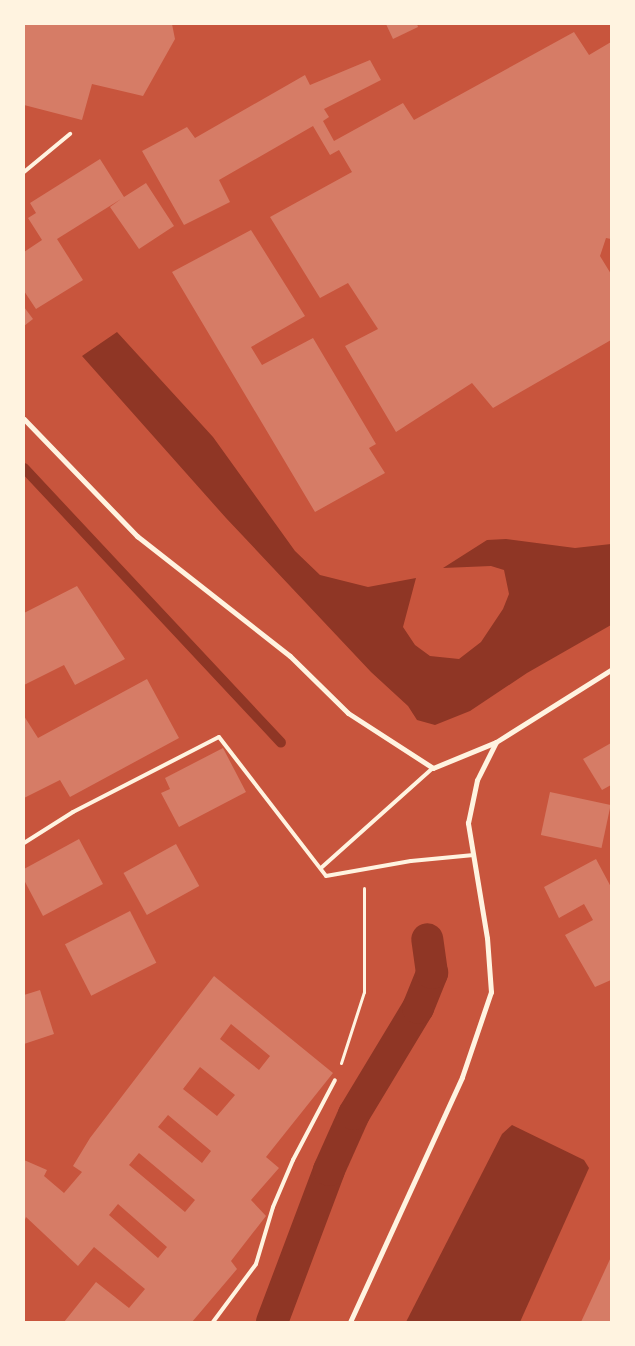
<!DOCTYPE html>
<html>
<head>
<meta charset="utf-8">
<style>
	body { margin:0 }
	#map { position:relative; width:635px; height:1346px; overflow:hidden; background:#c8553d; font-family:Montserrat,sans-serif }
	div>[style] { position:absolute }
	.water>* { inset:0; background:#8f3625 }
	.stream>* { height:10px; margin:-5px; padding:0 5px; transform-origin:5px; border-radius:5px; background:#8f3625 }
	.canal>* { height:32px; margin:-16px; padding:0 16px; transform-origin:16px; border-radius:16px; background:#8f3625 }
	.building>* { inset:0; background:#d67c66; transform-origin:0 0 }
	.path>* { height:3px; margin:-1.5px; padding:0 1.5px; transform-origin:1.5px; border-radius:1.5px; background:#fff3e0 }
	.service>* { height:4px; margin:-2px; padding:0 2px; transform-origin:2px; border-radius:2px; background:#fff3e0 }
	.minor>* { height:5px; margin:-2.5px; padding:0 2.5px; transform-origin:2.5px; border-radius:2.5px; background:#fff3e0 }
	span { translate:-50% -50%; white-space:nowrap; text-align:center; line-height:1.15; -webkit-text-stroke:5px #fff3e0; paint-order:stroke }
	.frame { position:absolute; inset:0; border:25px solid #fff3e0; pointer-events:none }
</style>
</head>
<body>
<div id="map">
	<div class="water">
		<div style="clip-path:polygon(117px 332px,213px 437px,295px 551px,320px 575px,368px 587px,416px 578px,403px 627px,415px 645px,430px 656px,459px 659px,481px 642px,503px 609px,509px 594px,504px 570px,491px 566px,443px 568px,487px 540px,506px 539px,575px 548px,611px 544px,611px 625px,527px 673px,470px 711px,435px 725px,417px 720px,408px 706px,371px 672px,226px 518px,82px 356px)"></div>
		<div style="clip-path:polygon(512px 1125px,584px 1160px,589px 1168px,520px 1322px,406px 1322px,502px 1134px)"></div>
	</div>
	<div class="stream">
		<div style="left:24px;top:468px;width:376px;rotate:46.9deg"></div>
	</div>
	<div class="canal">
		<div style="left:272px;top:1322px;width:162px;rotate:-69.4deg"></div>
		<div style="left:329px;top:1170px;width:61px;rotate:-65.9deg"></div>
		<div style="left:354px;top:1114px;width:124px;rotate:-58.9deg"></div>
		<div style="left:418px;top:1008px;width:38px;rotate:-68deg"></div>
		<div style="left:432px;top:973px;width:34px;rotate:-98deg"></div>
	</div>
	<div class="building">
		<div style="clip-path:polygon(24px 24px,172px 24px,175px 39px,143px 96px,92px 84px,82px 120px,24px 105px)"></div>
		<div style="clip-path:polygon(386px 24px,417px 24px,418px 27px,393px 39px)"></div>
		<div style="clip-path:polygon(574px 32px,589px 55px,611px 42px,611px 239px,606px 238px,600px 256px,611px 274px,611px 340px,493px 408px,472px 383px,396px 432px,345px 346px,378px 329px,348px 283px,320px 298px,270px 217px,352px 172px,339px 150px,330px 155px,313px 126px,219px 180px,230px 202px,184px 225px,142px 151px,187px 127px,195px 138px,305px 75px,310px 85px,370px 60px,381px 80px,324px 109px,329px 117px,323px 121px,334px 141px,403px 103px,414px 120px)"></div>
		<div style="clip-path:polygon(100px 159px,124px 197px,146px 183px,174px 226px,139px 249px,110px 207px,121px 199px,57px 239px,83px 280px,36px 309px,24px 291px,24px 252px,42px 240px,28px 218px,36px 213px,30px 203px)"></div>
		<div style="clip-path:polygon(251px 230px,305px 316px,251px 347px,262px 365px,313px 338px,376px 444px,369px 448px,385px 473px,315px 512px,172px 272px)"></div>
		<div style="clip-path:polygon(24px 307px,33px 319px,24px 326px)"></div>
		<div style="clip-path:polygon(77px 586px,125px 659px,75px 685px,64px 665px,24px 685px,24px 613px)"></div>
		<div style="clip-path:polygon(147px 679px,179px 738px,70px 797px,60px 780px,24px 798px,24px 716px,38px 738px)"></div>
		<div style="clip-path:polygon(611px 743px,611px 785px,602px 790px,583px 759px)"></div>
		<div style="clip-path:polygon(223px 748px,246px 792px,179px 827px,161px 793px,170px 789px,165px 778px)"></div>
		<div style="left:550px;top:792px;width:62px;height:44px;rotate:12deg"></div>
		<div style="clip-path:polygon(79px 839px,103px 884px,43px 916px,24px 880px,24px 869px)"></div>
		<div style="left:176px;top:844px;width:48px;height:60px;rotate:61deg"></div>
		<div style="clip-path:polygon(596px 859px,611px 887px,611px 980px,595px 987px,565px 935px,593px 920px,584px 904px,559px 918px,544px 887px)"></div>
		<div style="left:130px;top:911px;width:58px;height:73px;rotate:63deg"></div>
		<div style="clip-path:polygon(evenodd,214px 976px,333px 1073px,266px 1157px,279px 1168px,251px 1200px,266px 1216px,231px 1261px,237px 1269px,192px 1322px,64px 1322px,96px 1282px,129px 1308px,145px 1289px,94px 1247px,78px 1266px,26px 1217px,24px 1222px,24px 1160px,47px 1170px,44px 1176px,64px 1193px,82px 1172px,73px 1166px,90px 1138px,214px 976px,231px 1024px,270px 1056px,259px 1070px,220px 1039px,231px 1024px,214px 976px,200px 1067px,235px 1095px,217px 1116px,183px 1089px,200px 1067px,214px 976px,168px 1115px,211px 1151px,202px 1163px,158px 1127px,168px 1115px,214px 976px,139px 1153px,195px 1200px,185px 1212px,129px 1165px,139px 1153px,214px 976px,118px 1204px,167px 1247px,158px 1258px,109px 1215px,118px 1204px)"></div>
		<div style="clip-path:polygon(40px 990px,54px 1034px,24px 1044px,24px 995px)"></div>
		<div style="clip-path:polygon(611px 1257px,611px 1322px,581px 1322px)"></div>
	</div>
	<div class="path">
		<div style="left:341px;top:1063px;width:75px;rotate:-72.1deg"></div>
		<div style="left:364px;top:992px;width:104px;rotate:-90deg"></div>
	</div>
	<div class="service">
		<div style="left:24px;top:172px;width:60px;rotate:-39.6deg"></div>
		<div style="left:24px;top:843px;width:58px;rotate:-32.3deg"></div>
		<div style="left:73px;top:812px;width:164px;rotate:-27.2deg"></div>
		<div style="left:219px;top:737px;width:175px;rotate:52.4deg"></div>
		<div style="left:326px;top:876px;width:86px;rotate:-10deg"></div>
		<div style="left:411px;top:861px;width:63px;rotate:-5.4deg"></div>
		<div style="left:321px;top:868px;width:150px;rotate:-41.8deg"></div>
		<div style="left:213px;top:1322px;width:72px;rotate:-53.4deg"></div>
		<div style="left:256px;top:1264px;width:59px;rotate:-73.4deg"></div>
		<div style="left:273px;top:1207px;width:51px;rotate:-66.9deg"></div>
		<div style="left:293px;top:1160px;width:90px;rotate:-62.3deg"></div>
	</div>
	<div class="minor">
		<div style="left:24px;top:419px;width:163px;rotate:46deg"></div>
		<div style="left:137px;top:536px;width:194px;rotate:38.1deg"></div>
		<div style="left:290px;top:656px;width:81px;rotate:44.5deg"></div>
		<div style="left:348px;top:713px;width:101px;rotate:32.9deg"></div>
		<div style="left:433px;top:768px;width:68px;rotate:-22.4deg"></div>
		<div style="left:350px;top:1322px;width:269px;rotate:-65.4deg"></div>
		<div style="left:462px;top:1077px;width:90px;rotate:-71.2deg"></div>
		<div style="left:491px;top:992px;width:54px;rotate:-94.2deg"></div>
		<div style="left:487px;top:938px;width:117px;rotate:-99.4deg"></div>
		<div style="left:468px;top:823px;width:44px;rotate:-78.2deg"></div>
		<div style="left:477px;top:780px;width:42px;rotate:-63.4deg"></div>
		<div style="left:496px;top:742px;width:136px;rotate:-32.1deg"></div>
	</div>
	<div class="frame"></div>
</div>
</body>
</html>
